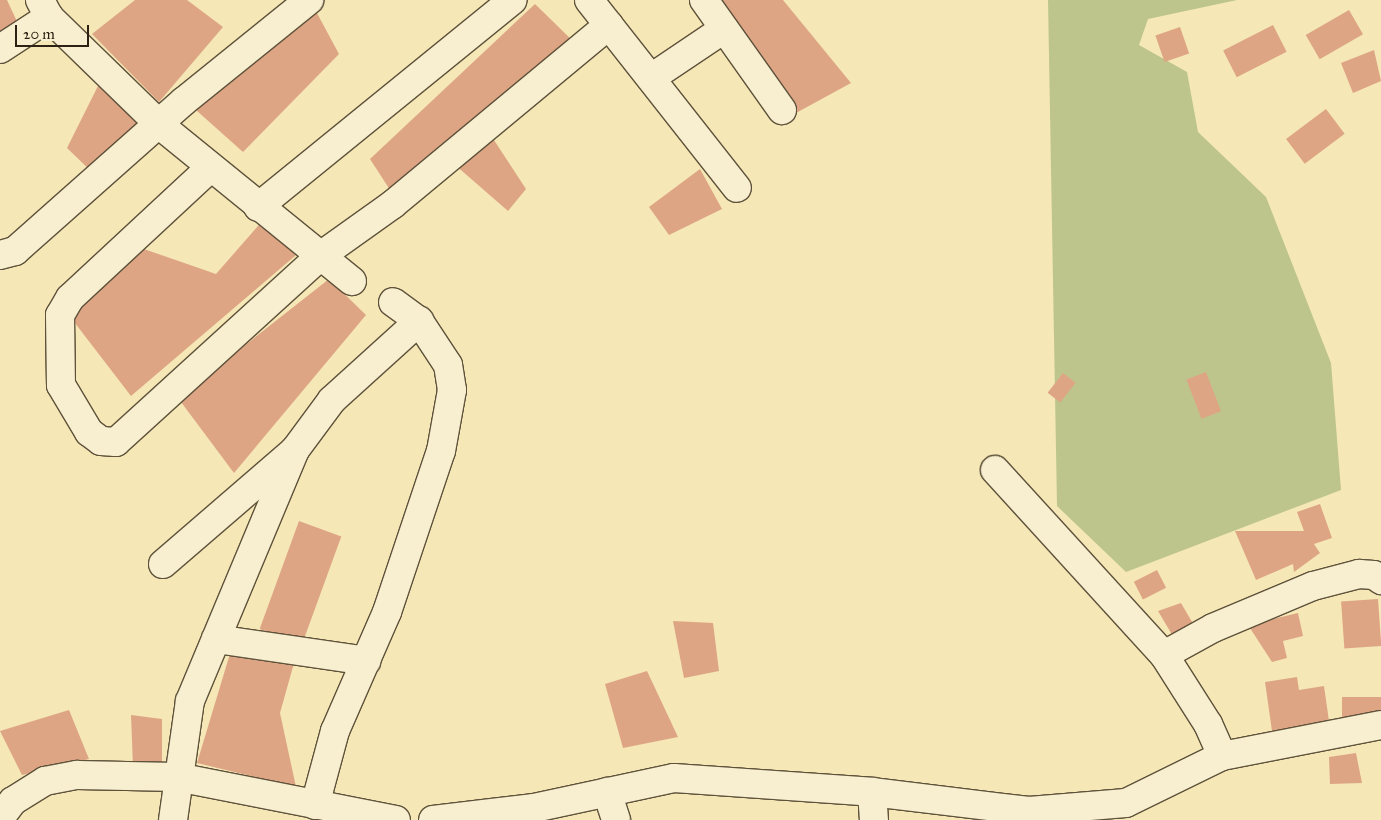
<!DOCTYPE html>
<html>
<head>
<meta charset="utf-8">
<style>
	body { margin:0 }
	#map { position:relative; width:1381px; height:820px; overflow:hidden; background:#f5e7b6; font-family:"IM FELL Great Primer",serif }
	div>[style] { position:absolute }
	.green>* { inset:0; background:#bdc58d }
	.building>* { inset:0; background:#dea585; transform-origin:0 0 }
	.roads { filter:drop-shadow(1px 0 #5e523b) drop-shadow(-1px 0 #5e523b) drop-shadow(0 1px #5e523b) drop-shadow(0 -1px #5e523b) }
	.minor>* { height:28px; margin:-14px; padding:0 14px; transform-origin:14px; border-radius:14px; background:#f8efd0 }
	span { translate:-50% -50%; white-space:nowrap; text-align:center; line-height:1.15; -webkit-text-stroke:4px #f8efd0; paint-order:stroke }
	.scale { position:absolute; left:15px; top:25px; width:74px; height:22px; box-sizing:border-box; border:2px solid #2c2112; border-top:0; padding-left:6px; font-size:15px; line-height:18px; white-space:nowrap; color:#2c2112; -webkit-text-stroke:4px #f8efd0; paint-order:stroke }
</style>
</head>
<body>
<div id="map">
	<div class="green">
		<div style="clip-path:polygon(1048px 0,1237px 0,1148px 19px,1139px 45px,1187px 72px,1198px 132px,1266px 197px,1331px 363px,1341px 490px,1126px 572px,1057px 506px)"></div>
	</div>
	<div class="building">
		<div style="clip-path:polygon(0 0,7px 0,20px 28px,0 43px)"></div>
		<div style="clip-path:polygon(135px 0,187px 0,223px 27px,159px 102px,92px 34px)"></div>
		<div style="clip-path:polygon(722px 0,783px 0,851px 83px,796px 113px)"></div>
		<div style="clip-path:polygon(311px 2px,339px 54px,243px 152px,187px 102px)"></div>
		<div style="clip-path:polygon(535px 4px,577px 45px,392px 193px,370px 159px)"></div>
		<div style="left:1349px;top:10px;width:28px;height:50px;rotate:60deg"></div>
		<div style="left:1273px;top:25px;width:30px;height:56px;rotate:63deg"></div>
		<div style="left:1180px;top:27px;width:28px;height:26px;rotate:71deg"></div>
		<div style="clip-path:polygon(1374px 50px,1381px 81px,1353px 93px,1341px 63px)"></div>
		<div style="clip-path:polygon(102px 78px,153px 130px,96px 176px,67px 148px)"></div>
		<div style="left:1326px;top:109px;width:31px;height:50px;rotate:53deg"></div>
		<div style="clip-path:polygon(490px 134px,526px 189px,508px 211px,454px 164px)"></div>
		<div style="clip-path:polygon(700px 169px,722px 209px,669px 235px,649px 207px)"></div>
		<div style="clip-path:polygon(265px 218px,302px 250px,131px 396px,68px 314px,141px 248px,216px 274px)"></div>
		<div style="clip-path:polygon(329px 279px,366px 315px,234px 473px,178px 398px)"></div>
		<div style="left:1206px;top:372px;width:42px;height:21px;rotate:69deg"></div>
		<div style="left:1063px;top:373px;width:16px;height:25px;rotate:38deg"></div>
		<div style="clip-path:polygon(1320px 504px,1332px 538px,1314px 544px,1320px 553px,1294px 572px,1293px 564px,1256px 580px,1235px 531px,1304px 531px,1297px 512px)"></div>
		<div style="left:299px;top:521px;width:45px;height:115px;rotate:20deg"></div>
		<div style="left:1157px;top:570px;width:20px;height:26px;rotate:63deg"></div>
		<div style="left:1378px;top:599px;width:47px;height:37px;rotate:86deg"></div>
		<div style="clip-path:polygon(1181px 603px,1195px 627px,1174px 638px,1158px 611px)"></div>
		<div style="clip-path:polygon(1298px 613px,1303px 636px,1283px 641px,1287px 658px,1272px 662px,1248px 625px)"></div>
		<div style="clip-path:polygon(673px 621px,713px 623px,719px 671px,684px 678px)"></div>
		<div style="clip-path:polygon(232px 647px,296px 656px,280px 713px,296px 787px,197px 763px)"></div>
		<div style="clip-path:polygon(647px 671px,678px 737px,623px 748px,605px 684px)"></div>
		<div style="clip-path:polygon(1297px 677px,1299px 690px,1324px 686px,1329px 721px,1272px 731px,1265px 682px)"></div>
		<div style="left:1381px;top:697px;width:21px;height:39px;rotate:90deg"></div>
		<div style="clip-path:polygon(69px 710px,89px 759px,22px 775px,0 731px)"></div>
		<div style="clip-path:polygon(131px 715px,162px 719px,162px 767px,133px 767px)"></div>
		<div style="clip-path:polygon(1356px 753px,1362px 783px,1330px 784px,1329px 757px)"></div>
	</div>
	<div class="roads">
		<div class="minor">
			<div style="left:40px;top:0;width:19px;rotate:62deg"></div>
			<div style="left:49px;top:17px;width:156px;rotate:44.2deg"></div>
			<div style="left:161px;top:126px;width:246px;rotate:39.1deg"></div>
			<div style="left:589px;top:0;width:239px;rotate:51.8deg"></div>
			<div style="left:704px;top:0;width:135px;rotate:54.7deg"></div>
			<div style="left:0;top:49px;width:59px;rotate:-33.1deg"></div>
			<div style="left:651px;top:78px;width:88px;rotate:-33.9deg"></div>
			<div style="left:210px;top:168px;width:191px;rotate:137.1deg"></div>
			<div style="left:70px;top:298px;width:20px;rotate:120deg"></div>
			<div style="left:60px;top:315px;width:70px;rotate:89.2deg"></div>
			<div style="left:61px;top:385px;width:55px;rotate:59.2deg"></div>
			<div style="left:89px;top:432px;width:15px;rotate:37deg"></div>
			<div style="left:101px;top:441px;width:15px;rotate:4deg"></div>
			<div style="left:116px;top:442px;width:275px;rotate:-42.3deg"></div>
			<div style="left:319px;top:257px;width:90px;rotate:-35.5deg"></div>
			<div style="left:392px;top:205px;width:282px;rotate:-39.7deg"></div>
			<div style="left:258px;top:207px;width:328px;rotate:-39.1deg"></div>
			<div style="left:0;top:255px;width:16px;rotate:-15deg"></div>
			<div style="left:15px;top:251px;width:226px;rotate:-41.6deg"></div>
			<div style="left:184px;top:101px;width:161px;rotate:-38.9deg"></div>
			<div style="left:995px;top:470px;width:251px;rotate:47.6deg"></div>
			<div style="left:1164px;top:655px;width:82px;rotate:57.5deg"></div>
			<div style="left:1208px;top:724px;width:35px;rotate:66deg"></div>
			<div style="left:163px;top:564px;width:174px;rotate:-40.8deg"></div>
			<div style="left:295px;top:450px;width:62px;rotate:-53.5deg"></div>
			<div style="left:332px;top:400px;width:118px;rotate:-42.2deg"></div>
			<div style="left:216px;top:639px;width:152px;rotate:8.3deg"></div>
			<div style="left:1164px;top:655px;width:56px;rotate:-28.9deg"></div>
			<div style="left:1213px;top:628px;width:108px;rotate:-22.8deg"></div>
			<div style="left:1313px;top:586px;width:48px;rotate:-14.6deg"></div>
			<div style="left:1359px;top:574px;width:15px;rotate:4deg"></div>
			<div style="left:1374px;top:575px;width:9px;rotate:36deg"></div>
			<div style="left:607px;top:792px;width:29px;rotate:72deg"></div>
			<div style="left:872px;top:792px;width:28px;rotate:86deg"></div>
			<div style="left:315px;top:805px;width:77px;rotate:-74.9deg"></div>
			<div style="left:335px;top:731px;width:130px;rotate:-66.4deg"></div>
			<div style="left:387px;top:612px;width:170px;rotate:-71.5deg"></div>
			<div style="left:441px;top:451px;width:62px;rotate:-79.8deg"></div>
			<div style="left:452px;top:390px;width:25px;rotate:-99deg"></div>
			<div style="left:448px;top:365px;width:53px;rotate:-123.4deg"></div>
			<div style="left:419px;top:321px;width:32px;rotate:-144deg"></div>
			<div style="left:0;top:818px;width:21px;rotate:-53deg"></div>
			<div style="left:13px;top:801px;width:38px;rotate:-32deg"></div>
			<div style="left:45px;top:781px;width:33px;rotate:-11deg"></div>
			<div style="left:77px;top:775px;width:100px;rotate:1.1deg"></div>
			<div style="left:177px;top:777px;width:223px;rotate:11.1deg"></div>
			<div style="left:173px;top:820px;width:120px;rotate:-81.9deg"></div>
			<div style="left:190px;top:701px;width:272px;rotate:-67.3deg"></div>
			<div style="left:433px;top:820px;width:102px;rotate:-6.8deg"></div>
			<div style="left:534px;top:808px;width:143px;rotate:-12.1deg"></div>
			<div style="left:674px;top:778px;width:198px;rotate:4deg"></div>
			<div style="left:872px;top:792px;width:158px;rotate:6.9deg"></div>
			<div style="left:1029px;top:811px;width:97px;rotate:-4.7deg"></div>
			<div style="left:1126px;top:803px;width:107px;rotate:-26.1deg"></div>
			<div style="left:1222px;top:756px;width:162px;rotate:-11deg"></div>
		</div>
	</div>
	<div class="scale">20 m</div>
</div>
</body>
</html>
